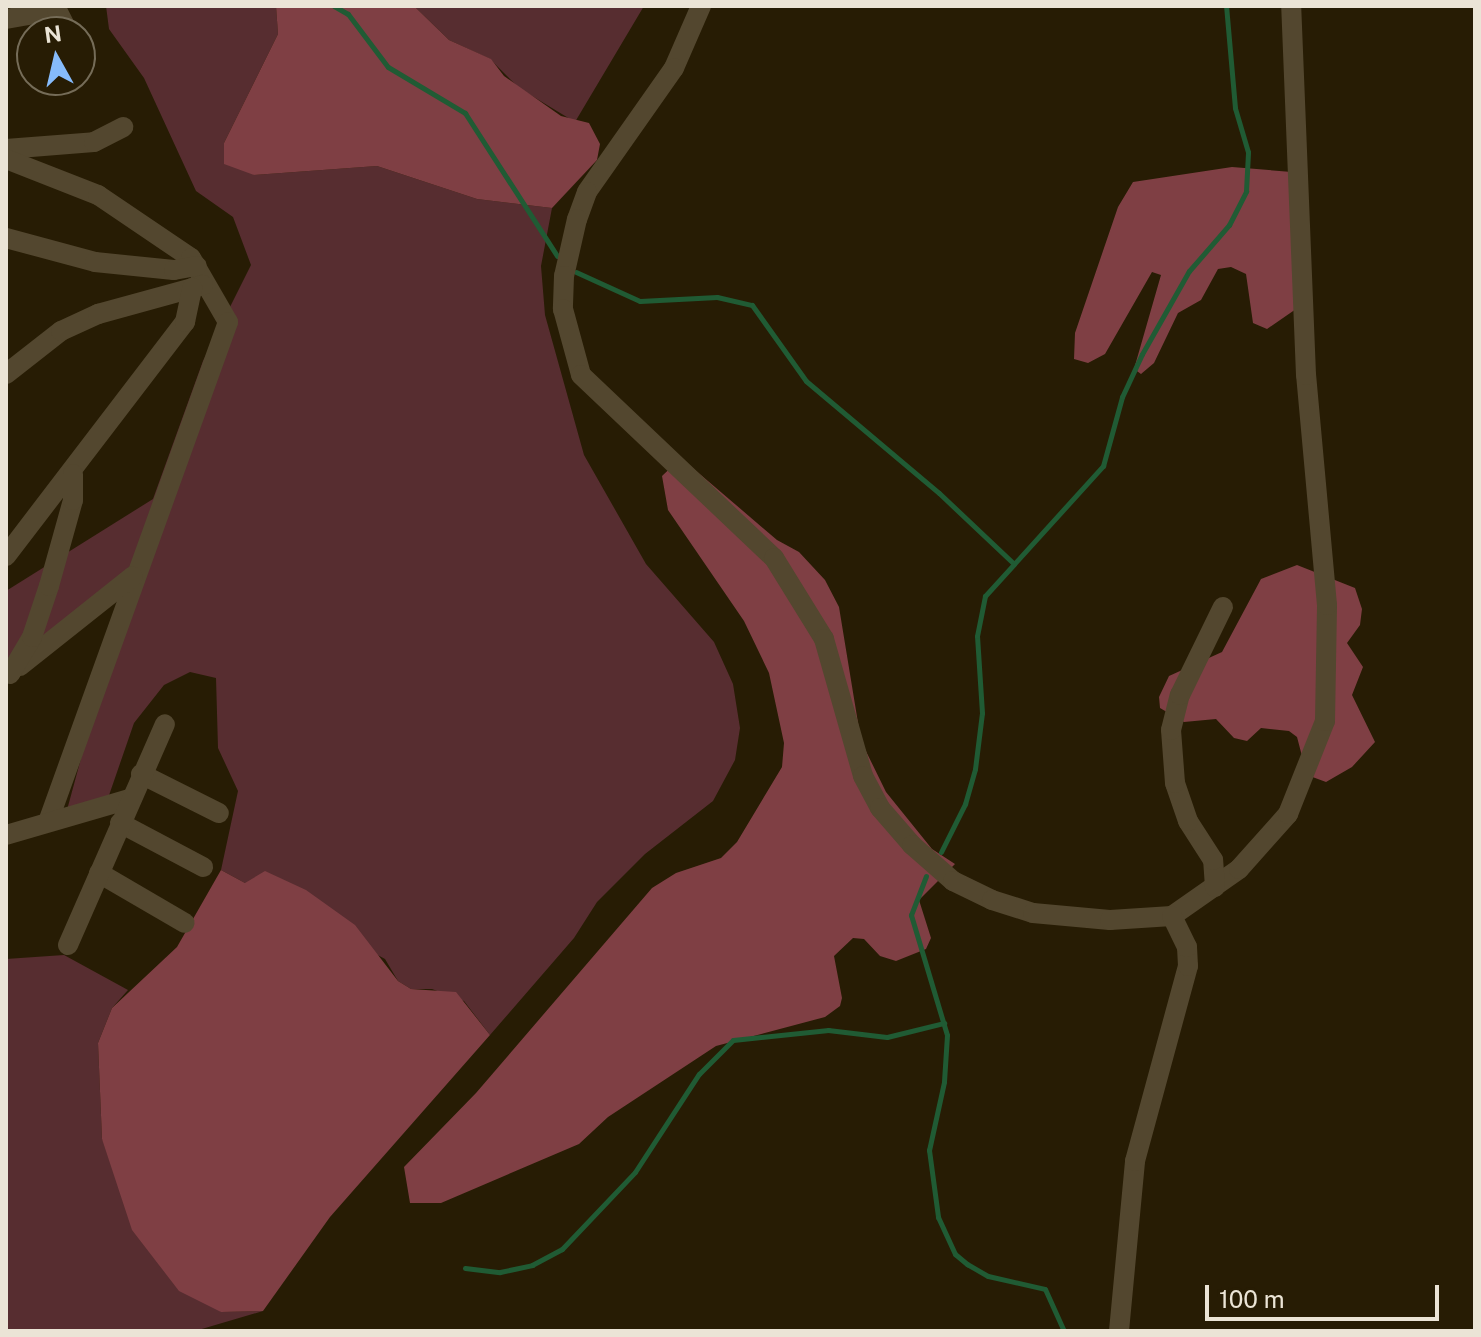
<!DOCTYPE html>
<html>
<head>
<meta charset="utf-8">
<style>
	body { margin:0 }
	#map { position:relative; width:1481px; height:1337px; overflow:hidden; background:#271c04; font-family:"Public Sans",sans-serif }
	div>[style] { position:absolute }
	.green>* { inset:0; background:#572d30 }
	.forest>* { inset:0; background:#7f3f44 }
	.stream>* { height:5px; margin:-2.5px; padding:0 2.5px; transform-origin:2.5px; border-radius:2.5px; background:#205b34 }
	.minor>* { height:20px; margin:-10px; padding:0 10px; transform-origin:10px; border-radius:10px; background:#53472f }
	span { translate:-50% -50%; white-space:nowrap; text-align:center; line-height:1.15; -webkit-text-stroke:6px #271c04; paint-order:stroke }
	.frame { position:absolute; inset:0; border:8px solid #ebe4d6; pointer-events:none }
	.north { position:absolute; left:16px; top:16px; width:80px; height:80px; box-sizing:border-box; background:#271c04; border:2px solid #756c58; border-radius:50%; rotate:352deg; font-size:22px; font-weight:700; line-height:32px; text-align:center; color:#ebe4d6 }
	.north::after { content:''; display:block; margin:auto; width:28px; height:36px; background:#86bbfb; clip-path:polygon(50% 0,100% 100%,50% 72%,0 100%) }
	.scale { position:absolute; left:1205px; top:1285px; width:234px; height:36px; box-sizing:border-box; border:4px solid #ebe4d6; border-top:0; padding-left:10px; font-size:24px; line-height:28px; white-space:nowrap; color:#ebe4d6; -webkit-text-stroke:6px #271c04; paint-order:stroke }
</style>
</head>
<body>
<div id="map">
	<div class="green">
		<div style="clip-path:polygon(106px 6px,276px 6px,278px 34px,224px 143px,254px 175px,377px 166px,477px 199px,552px 208px,541px 266px,545px 315px,584px 455px,646px 564px,714px 642px,733px 684px,740px 728px,735px 760px,713px 801px,645px 854px,597px 902px,574px 938px,490px 1035px,464px 1001px,432px 989px,411px 989px,398px 981px,385px 959px,221px 870px,238px 791px,218px 748px,216px 678px,190px 672px,164px 685px,134px 723px,106px 804px,67px 810px,133px 567px,6px 670px,6px 591px,153px 499px,203px 361px,251px 265px,233px 217px,196px 191px,144px 78px,109px 29px)"></div>
		<div style="clip-path:polygon(414px 6px,644px 6px,575px 122px,519px 88px,490px 59px,449px 40px)"></div>
		<div style="clip-path:polygon(64px 955px,128px 990px,112px 1008px,98px 1043px,102px 1139px,221px 1312px,263px 1311px,195px 1331px,6px 1331px,6px 959px)"></div>
	</div>
	<div class="forest">
		<div style="clip-path:polygon(276px 6px,414px 6px,449px 40px,491px 59px,504px 76px,561px 116px,589px 123px,600px 144px,597px 160px,552px 208px,477px 199px,377px 166px,254px 175px,224px 164px,224px 143px,278px 34px)"></div>
		<div style="clip-path:polygon(1232px 167px,1304px 173px,1309px 300px,1267px 329px,1253px 323px,1246px 274px,1231px 267px,1218px 269px,1201px 300px,1178px 313px,1154px 363px,1141px 374px,1134px 369px,1161px 275px,1152px 272px,1105px 354px,1088px 363px,1074px 359px,1075px 333px,1118px 207px,1133px 182px)"></div>
		<div style="clip-path:polygon(681px 458px,777px 540px,799px 552px,825px 580px,839px 607px,861px 741px,886px 792px,932px 849px,955px 864px,919px 900px,931px 938px,926px 949px,896px 961px,880px 956px,864px 939px,853px 938px,834px 956px,842px 998px,840px 1006px,825px 1017px,716px 1046px,608px 1117px,579px 1144px,441px 1203px,410px 1203px,404px 1167px,476px 1093px,652px 888px,676px 873px,721px 858px,737px 842px,782px 767px,784px 743px,769px 673px,744px 621px,668px 510px,662px 476px)"></div>
		<div style="clip-path:polygon(1297px 565px,1355px 588px,1362px 609px,1360px 625px,1347px 643px,1363px 667px,1352px 695px,1375px 742px,1352px 767px,1326px 782px,1307px 775px,1297px 737px,1289px 731px,1261px 728px,1247px 741px,1234px 738px,1216px 719px,1184px 722px,1160px 708px,1159px 697px,1169px 676px,1222px 652px,1261px 579px)"></div>
		<div style="clip-path:polygon(221px 870px,245px 883px,265px 871px,306px 890px,355px 925px,398px 981px,411px 989px,456px 992px,490px 1035px,330px 1217px,263px 1311px,221px 1312px,179px 1291px,132px 1230px,102px 1139px,98px 1043px,112px 1008px,177px 947px)"></div>
	</div>
	<div class="stream">
		<div style="left:334px;top:6px;width:16px;rotate:30deg"></div>
		<div style="left:348px;top:14px;width:66px;rotate:53deg"></div>
		<div style="left:388px;top:67px;width:90px;rotate:30.9deg"></div>
		<div style="left:465px;top:113px;width:170px;rotate:57.2deg"></div>
		<div style="left:576px;top:272px;width:70px;rotate:24.4deg"></div>
		<div style="left:640px;top:301px;width:77px;rotate:-3deg"></div>
		<div style="left:717px;top:297px;width:36px;rotate:13deg"></div>
		<div style="left:752px;top:305px;width:93px;rotate:54.6deg"></div>
		<div style="left:806px;top:381px;width:174px;rotate:40.1deg"></div>
		<div style="left:939px;top:493px;width:103px;rotate:43.4deg"></div>
		<div style="left:941px;top:852px;width:54px;rotate:-63.4deg"></div>
		<div style="left:965px;top:804px;width:36px;rotate:-74deg"></div>
		<div style="left:975px;top:769px;width:56px;rotate:-82.9deg"></div>
		<div style="left:982px;top:713px;width:77px;rotate:-93.7deg"></div>
		<div style="left:977px;top:636px;width:41px;rotate:-78.7deg"></div>
		<div style="left:985px;top:596px;width:176px;rotate:-47.8deg"></div>
		<div style="left:1103px;top:466px;width:72px;rotate:-74.6deg"></div>
		<div style="left:1122px;top:397px;width:47px;rotate:-65.1deg"></div>
		<div style="left:1142px;top:354px;width:95px;rotate:-60.5deg"></div>
		<div style="left:1189px;top:271px;width:61px;rotate:-49deg"></div>
		<div style="left:1229px;top:225px;width:38px;rotate:-63deg"></div>
		<div style="left:1246px;top:191px;width:39px;rotate:-87deg"></div>
		<div style="left:1248px;top:152px;width:46px;rotate:-106.5deg"></div>
		<div style="left:1235px;top:108px;width:102px;rotate:-95deg"></div>
		<div style="left:926px;top:876px;width:42px;rotate:111deg"></div>
		<div style="left:911px;top:915px;width:125px;rotate:73.3deg"></div>
		<div style="left:947px;top:1035px;width:47px;rotate:93.7deg"></div>
		<div style="left:944px;top:1082px;width:70px;rotate:102.4deg"></div>
		<div style="left:929px;top:1150px;width:68px;rotate:82.3deg"></div>
		<div style="left:938px;top:1217px;width:41px;rotate:65.3deg"></div>
		<div style="left:955px;top:1254px;width:16px;rotate:40deg"></div>
		<div style="left:967px;top:1264px;width:24px;rotate:30deg"></div>
		<div style="left:988px;top:1276px;width:58px;rotate:12.8deg"></div>
		<div style="left:1045px;top:1289px;width:46px;rotate:65.7deg"></div>
		<div style="left:465px;top:1268px;width:35px;rotate:7deg"></div>
		<div style="left:500px;top:1272px;width:33px;rotate:-12deg"></div>
		<div style="left:532px;top:1265px;width:34px;rotate:-28deg"></div>
		<div style="left:562px;top:1249px;width:106px;rotate:-46.5deg"></div>
		<div style="left:635px;top:1172px;width:117px;rotate:-56.9deg"></div>
		<div style="left:699px;top:1074px;width:48px;rotate:-45deg"></div>
		<div style="left:733px;top:1040px;width:96px;rotate:-6deg"></div>
		<div style="left:828px;top:1030px;width:59px;rotate:6.8deg"></div>
		<div style="left:887px;top:1037px;width:59px;rotate:-13.8deg"></div>
	</div>
	<div class="minor">
		<div style="left:701px;top:6px;width:68px;rotate:113.5deg"></div>
		<div style="left:674px;top:68px;width:151px;rotate:125.1deg"></div>
		<div style="left:587px;top:192px;width:29px;rotate:110deg"></div>
		<div style="left:577px;top:219px;width:58px;rotate:102.8deg"></div>
		<div style="left:564px;top:276px;width:33px;rotate:92deg"></div>
		<div style="left:563px;top:309px;width:68px;rotate:74.7deg"></div>
		<div style="left:581px;top:375px;width:266px;rotate:43.5deg"></div>
		<div style="left:774px;top:558px;width:95px;rotate:58.3deg"></div>
		<div style="left:824px;top:639px;width:142px;rotate:74.1deg"></div>
		<div style="left:863px;top:776px;width:36px;rotate:62deg"></div>
		<div style="left:880px;top:808px;width:49px;rotate:49.1deg"></div>
		<div style="left:912px;top:845px;width:55px;rotate:41.3deg"></div>
		<div style="left:953px;top:881px;width:43px;rotate:26deg"></div>
		<div style="left:992px;top:900px;width:43px;rotate:17.6deg"></div>
		<div style="left:1033px;top:913px;width:77px;rotate:5.2deg"></div>
		<div style="left:1110px;top:920px;width:62px;rotate:-3.7deg"></div>
		<div style="left:1172px;top:916px;width:82px;rotate:-35deg"></div>
		<div style="left:1239px;top:869px;width:74px;rotate:-48.3deg"></div>
		<div style="left:1288px;top:814px;width:100px;rotate:-68.3deg"></div>
		<div style="left:1325px;top:721px;width:116px;rotate:-89deg"></div>
		<div style="left:1327px;top:605px;width:231px;rotate:-95.2deg"></div>
		<div style="left:1306px;top:375px;width:369px;rotate:-92.3deg"></div>
		<div style="left:6px;top:19px;width:52px;rotate:-10deg"></div>
		<div style="left:57px;top:10px;width:25px;rotate:63deg"></div>
		<div style="left:6px;top:149px;width:88px;rotate:-4.5deg"></div>
		<div style="left:94px;top:142px;width:33px;rotate:-27deg"></div>
		<div style="left:6px;top:159px;width:99px;rotate:21.4deg"></div>
		<div style="left:98px;top:195px;width:112px;rotate:34.1deg"></div>
		<div style="left:191px;top:258px;width:74px;rotate:60deg"></div>
		<div style="left:228px;top:322px;width:531px;rotate:109.8deg"></div>
		<div style="left:6px;top:238px;width:92px;rotate:15.1deg"></div>
		<div style="left:95px;top:262px;width:79px;rotate:5.8deg"></div>
		<div style="left:174px;top:270px;width:23px;rotate:-10deg"></div>
		<div style="left:6px;top:374px;width:70px;rotate:-38deg"></div>
		<div style="left:61px;top:331px;width:41px;rotate:-24.7deg"></div>
		<div style="left:98px;top:314px;width:109px;rotate:-15.4deg"></div>
		<div style="left:6px;top:556px;width:295px;rotate:-52.6deg"></div>
		<div style="left:185px;top:322px;width:35px;rotate:-78deg"></div>
		<div style="left:20px;top:666px;width:144px;rotate:-38.5deg"></div>
		<div style="left:10px;top:674px;width:43px;rotate:-59.3deg"></div>
		<div style="left:32px;top:637px;width:54px;rotate:-71.6deg"></div>
		<div style="left:49px;top:586px;width:89px;rotate:-74.4deg"></div>
		<div style="left:73px;top:500px;width:26px;rotate:-90deg"></div>
		<div style="left:141px;top:774px;width:87px;rotate:26.6deg"></div>
		<div style="left:120px;top:823px;width:94px;rotate:27.9deg"></div>
		<div style="left:6px;top:835px;width:128px;rotate:-16.3deg"></div>
		<div style="left:99px;top:873px;width:99px;rotate:30.2deg"></div>
		<div style="left:1215px;top:887px;width:27px;rotate:-94deg"></div>
		<div style="left:1213px;top:860px;width:46px;rotate:-122.7deg"></div>
		<div style="left:1188px;top:821px;width:40px;rotate:-108.9deg"></div>
		<div style="left:1175px;top:783px;width:53px;rotate:-94.3deg"></div>
		<div style="left:1171px;top:730px;width:36px;rotate:-76deg"></div>
		<div style="left:1180px;top:695px;width:98px;rotate:-64deg"></div>
		<div style="left:68px;top:945px;width:241px;rotate:-66.3deg"></div>
		<div style="left:1119px;top:1331px;width:171px;rotate:-84.6deg"></div>
		<div style="left:1135px;top:1161px;width:202px;rotate:-74.8deg"></div>
		<div style="left:1188px;top:966px;width:19px;rotate:-93deg"></div>
		<div style="left:1187px;top:947px;width:34px;rotate:-116deg"></div>
	</div>
	<div class="frame"></div>
	<div class="north">N</div>
	<div class="scale">100 m</div>
</div>
</body>
</html>
